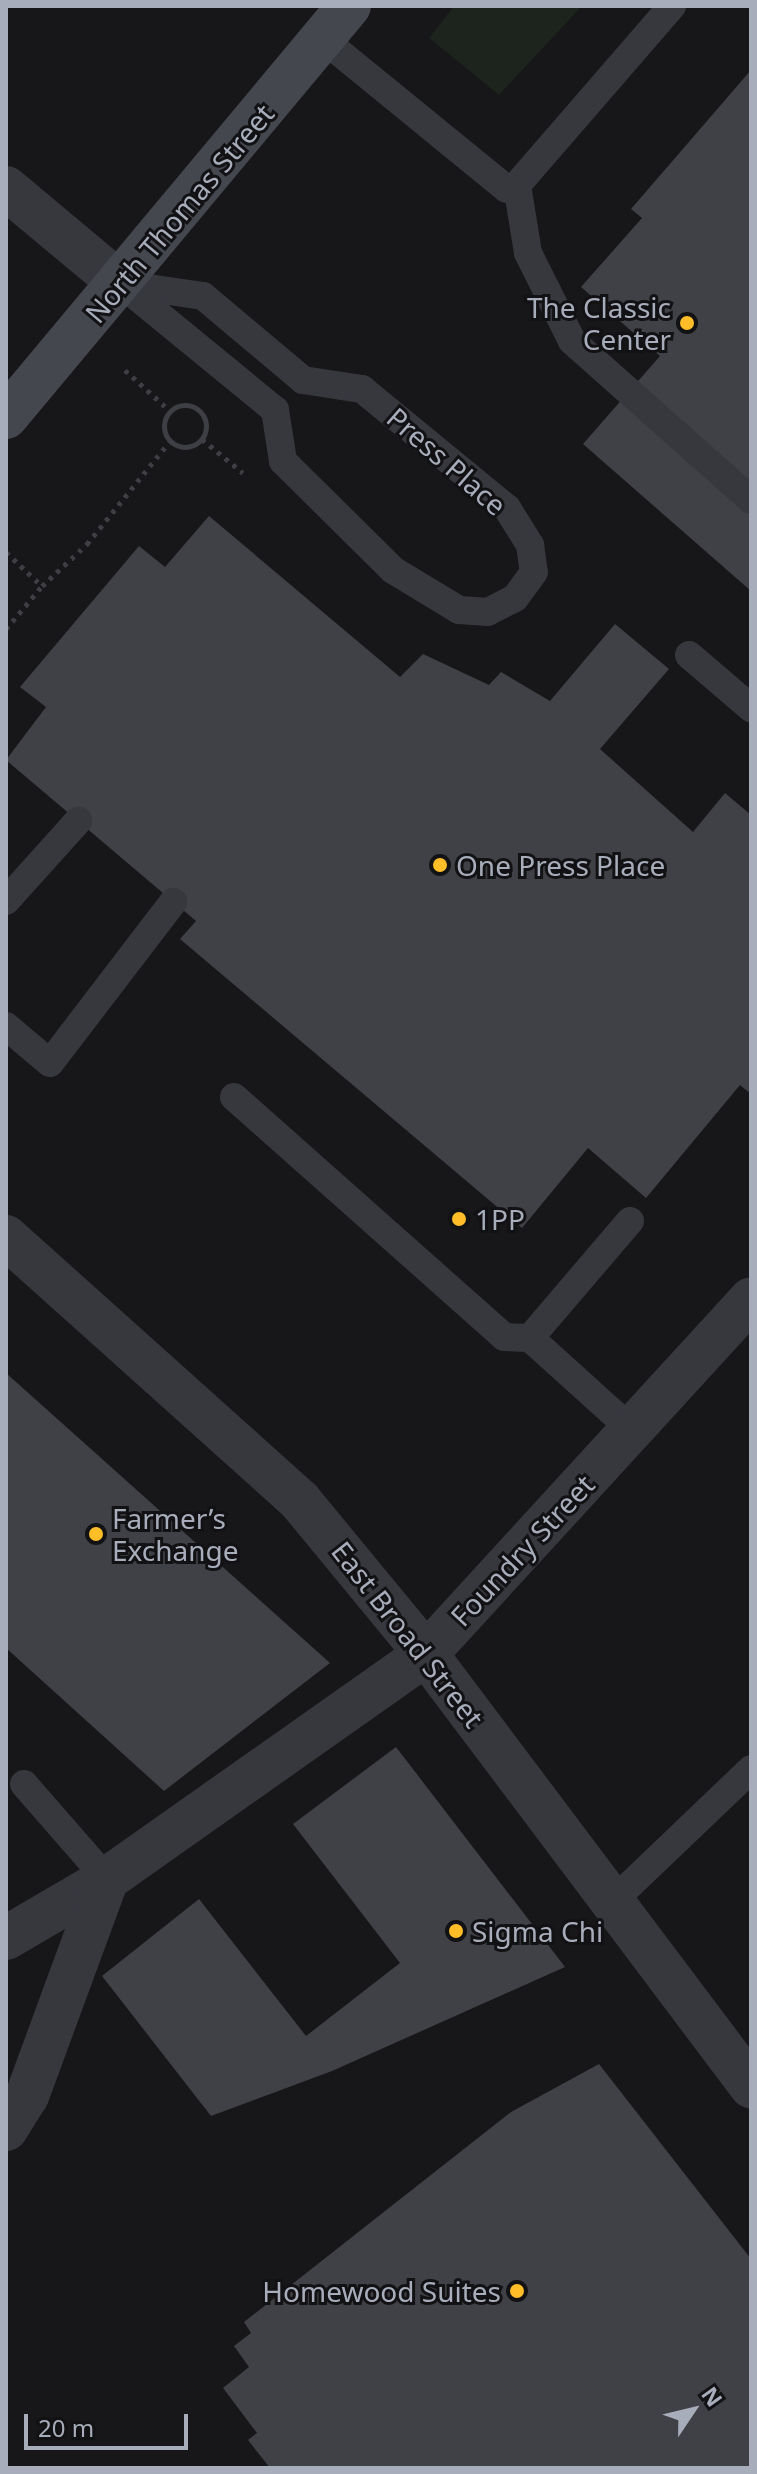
<!DOCTYPE html>
<html>
<head>
<meta charset="utf-8">
<style>
	body { margin:0 }
	#map { position:relative; width:757px; height:2474px; overflow:hidden; background:#171619; font-family:"Noto Sans",sans-serif }
	div>[style] { position:absolute }
	.green>* { inset:0; background:#1c241d }
	.building>* { inset:0; background:#404146 }
	.path>* { height:5px; margin-top:-2.5px; transform-origin:0; background:repeating-linear-gradient(90deg,#3d3f45 0 4px,transparent 0 10px) }
	.path>.ring { margin:-2.5px; padding:0; box-sizing:content-box; background:none; border:5px solid #3d3f45; border-radius:50% }
	.service>* { height:28px; margin:-14px; padding:0 14px; transform-origin:14px; border-radius:14px; background:#37383e }
	.minor>* { height:44px; margin:-22px; padding:0 22px; transform-origin:22px; border-radius:22px; background:#37383e }
	.tertiary>* { height:44px; margin:-22px; padding:0 22px; transform-origin:22px; border-radius:22px; background:#37383e }
	.secondary>* { height:44px; margin:-22px; padding:0 22px; transform-origin:22px; border-radius:22px; background:#45474f }
	.dots>* { width:22px; height:22px; translate:-50% -50%; box-sizing:border-box; border:4px solid #121114; border-radius:50% }
	span { translate:-50% -50%; white-space:nowrap; text-align:center; line-height:1.15; -webkit-text-stroke:6px #121114; paint-order:stroke }
	.street-label { font-size:28px; color:#a7adba }
	.poi-label { font-size:28px; color:#a7adba }
	.right { translate:-100% -50%; text-align:right }
	.left { translate:0 -50%; text-align:left }
	.frame { position:absolute; inset:0; border:8px solid #a7adba; pointer-events:none }
	.north { position:absolute; left:653px; top:2370px; width:80px; height:80px; -webkit-text-stroke:6px #121114; paint-order:stroke; rotate:55deg; font-size:22px; font-weight:700; line-height:32px; text-align:center; color:#a7adba }
	.north::after { content:''; display:block; margin:auto; width:28px; height:36px; background:#a7adba; clip-path:polygon(50% 0,100% 100%,50% 72%,0 100%) }
	.scale { position:absolute; left:24px; top:2414px; width:164px; height:36px; box-sizing:border-box; border:4px solid #a7adba; border-top:0; padding-left:10px; font-size:24px; line-height:28px; white-space:nowrap; color:#a7adba; -webkit-text-stroke:6px #121114; paint-order:stroke }
</style>
</head>
<body>
<div id="map">
	<div class="green">
		<div style="clip-path:polygon(454px 6px,582px 6px,499px 95px,429px 38px)"></div>
	</div>
	<div class="building">
		<div style="clip-path:polygon(751px 70px,751px 591px,583px 444px,660px 356px,581px 287px,642px 218px,631px 209px)"></div>
		<div style="clip-path:polygon(209px 516px,400px 677px,423px 654px,489px 685px,501px 672px,550px 701px,615px 624px,669px 669px,600px 749px,693px 832px,725px 793px,751px 815px,751px 1094px,740px 1085px,646px 1198px,588px 1148px,522px 1228px,180px 939px,196px 921px,6px 760px,46px 707px,20px 687px,139px 546px,165px 567px)"></div>
		<div style="clip-path:polygon(6px 1373px,330px 1663px,164px 1791px,6px 1648px)"></div>
		<div style="clip-path:polygon(396px 1747px,565px 1967px,332px 2071px,211px 2116px,102px 1976px,199px 1899px,306px 2036px,400px 1963px,293px 1824px)"></div>
		<div style="clip-path:polygon(599px 2064px,751px 2259px,751px 2468px,270px 2468px,248px 2440px,257px 2433px,223px 2388px,249px 2367px,234px 2346px,251px 2333px,244px 2322px,511px 2112px)"></div>
	</div>
	<div class="path">
		<div style="left:125px;top:370px;width:61px;rotate:42.3deg"></div>
		<div class="ring" style="left:164px;top:405px;width:37px;height:37px"></div>
		<div style="left:202px;top:439px;width:53px;rotate:39.7deg"></div>
		<div style="left:6px;top:552px;width:50px;rotate:43.4deg"></div>
		<div style="left:42px;top:586px;width:62px;rotate:-43deg"></div>
		<div style="left:87px;top:544px;width:132px;rotate:-51.1deg"></div>
		<div style="left:6px;top:629px;width:56px;rotate:-50.1deg"></div>
	</div>
	<div class="service">
		<div style="left:323px;top:39px;width:237px;rotate:39.2deg"></div>
		<div style="left:507px;top:189px;width:11px;rotate:-22deg"></div>
		<div style="left:517px;top:185px;width:237px;rotate:-49.1deg"></div>
		<div style="left:517px;top:185px;width:69px;rotate:80.8deg"></div>
		<div style="left:528px;top:253px;width:98px;rotate:63.4deg"></div>
		<div style="left:572px;top:341px;width:239px;rotate:41.6deg"></div>
		<div style="left:121px;top:284px;width:83px;rotate:8.3deg"></div>
		<div style="left:203px;top:296px;width:131px;rotate:40deg"></div>
		<div style="left:303px;top:380px;width:60px;rotate:8.7deg"></div>
		<div style="left:362px;top:389px;width:188px;rotate:39.4deg"></div>
		<div style="left:507px;top:508px;width:44px;rotate:58.1deg"></div>
		<div style="left:530px;top:545px;width:27px;rotate:82deg"></div>
		<div style="left:534px;top:572px;width:32px;rotate:126deg"></div>
		<div style="left:515px;top:598px;width:30px;rotate:153deg"></div>
		<div style="left:488px;top:612px;width:29px;rotate:-176deg"></div>
		<div style="left:459px;top:610px;width:77px;rotate:-148.8deg"></div>
		<div style="left:393px;top:570px;width:155px;rotate:-135.3deg"></div>
		<div style="left:283px;top:461px;width:52px;rotate:-98.9deg"></div>
		<div style="left:275px;top:410px;width:199px;rotate:-140.7deg"></div>
		<div style="left:689px;top:655px;width:82px;rotate:40.5deg"></div>
		<div style="left:6px;top:901px;width:108px;rotate:-48deg"></div>
		<div style="left:6px;top:1026px;width:57px;rotate:40.1deg"></div>
		<div style="left:50px;top:1063px;width:203px;rotate:-52.6deg"></div>
		<div style="left:234px;top:1097px;width:361px;rotate:41.6deg"></div>
		<div style="left:504px;top:1337px;width:26px;rotate:2deg"></div>
		<div style="left:530px;top:1338px;width:139px;rotate:42.1deg"></div>
		<div style="left:530px;top:1338px;width:154px;rotate:-49.5deg"></div>
		<div style="left:24px;top:1784px;width:126px;rotate:48.9deg"></div>
		<div style="left:612px;top:1902px;width:192px;rotate:-43.7deg"></div>
	</div>
	<div class="minor">
		<div style="left:6px;top:1938px;width:117px;rotate:-30.3deg"></div>
		<div style="left:107px;top:1879px;width:390px;rotate:-35.2deg"></div>
		<div style="left:426px;top:1654px;width:481px;rotate:-47.5deg"></div>
		<div style="left:6px;top:2129px;width:39px;rotate:-58deg"></div>
		<div style="left:27px;top:2096px;width:231px;rotate:-69.8deg"></div>
	</div>
	<div class="tertiary">
		<div style="left:6px;top:188px;width:150px;rotate:39.9deg"></div>
		<div style="left:6px;top:1237px;width:395px;rotate:41.9deg"></div>
		<div style="left:300px;top:1501px;width:198px;rotate:50.5deg"></div>
		<div style="left:426px;top:1654px;width:541px;rotate:53.05deg"></div>
	</div>
	<div class="secondary">
		<div style="left:6px;top:417px;width:535px;rotate:-50.15deg"></div>
	</div>
	<div class="dots">
		<div style="left:687px;top:323px;background:#ffbd28"></div>
		<div style="left:440px;top:865px;background:#ffbd28"></div>
		<div style="left:459px;top:1219px;background:#ffbd28"></div>
		<div style="left:96px;top:1534px;background:#ffbd28"></div>
		<div style="left:456px;top:1931px;background:#ffbd28"></div>
		<div style="left:517px;top:2291px;background:#ffbd28"></div>
	</div>
	<div class="street-label">
		<span style="left:179px;top:213px;rotate:-50deg">North Thomas Street</span>
		<span style="left:447px;top:461px;rotate:41deg">Press Place</span>
		<span style="left:522px;top:1550px;rotate:-47deg">Foundry Street</span>
		<span style="left:408px;top:1634px;rotate:52deg">East Broad Street</span>
	</div>
	<div class="poi-label">
		<span class="right" style="left:671px;top:323px">The Classic<br>Center</span>
		<span class="left" style="left:456px;top:865px">One Press Place</span>
		<span class="left" style="left:475px;top:1219px">1PP</span>
		<span class="left" style="left:112px;top:1534px">Farmer’s<br>Exchange</span>
		<span class="left" style="left:472px;top:1931px">Sigma Chi</span>
		<span class="right" style="left:501px;top:2291px">Homewood Suites</span>
	</div>
	<div class="frame"></div>
	<div class="north">N</div>
	<div class="scale">20 m</div>
</div>
</body>
</html>
